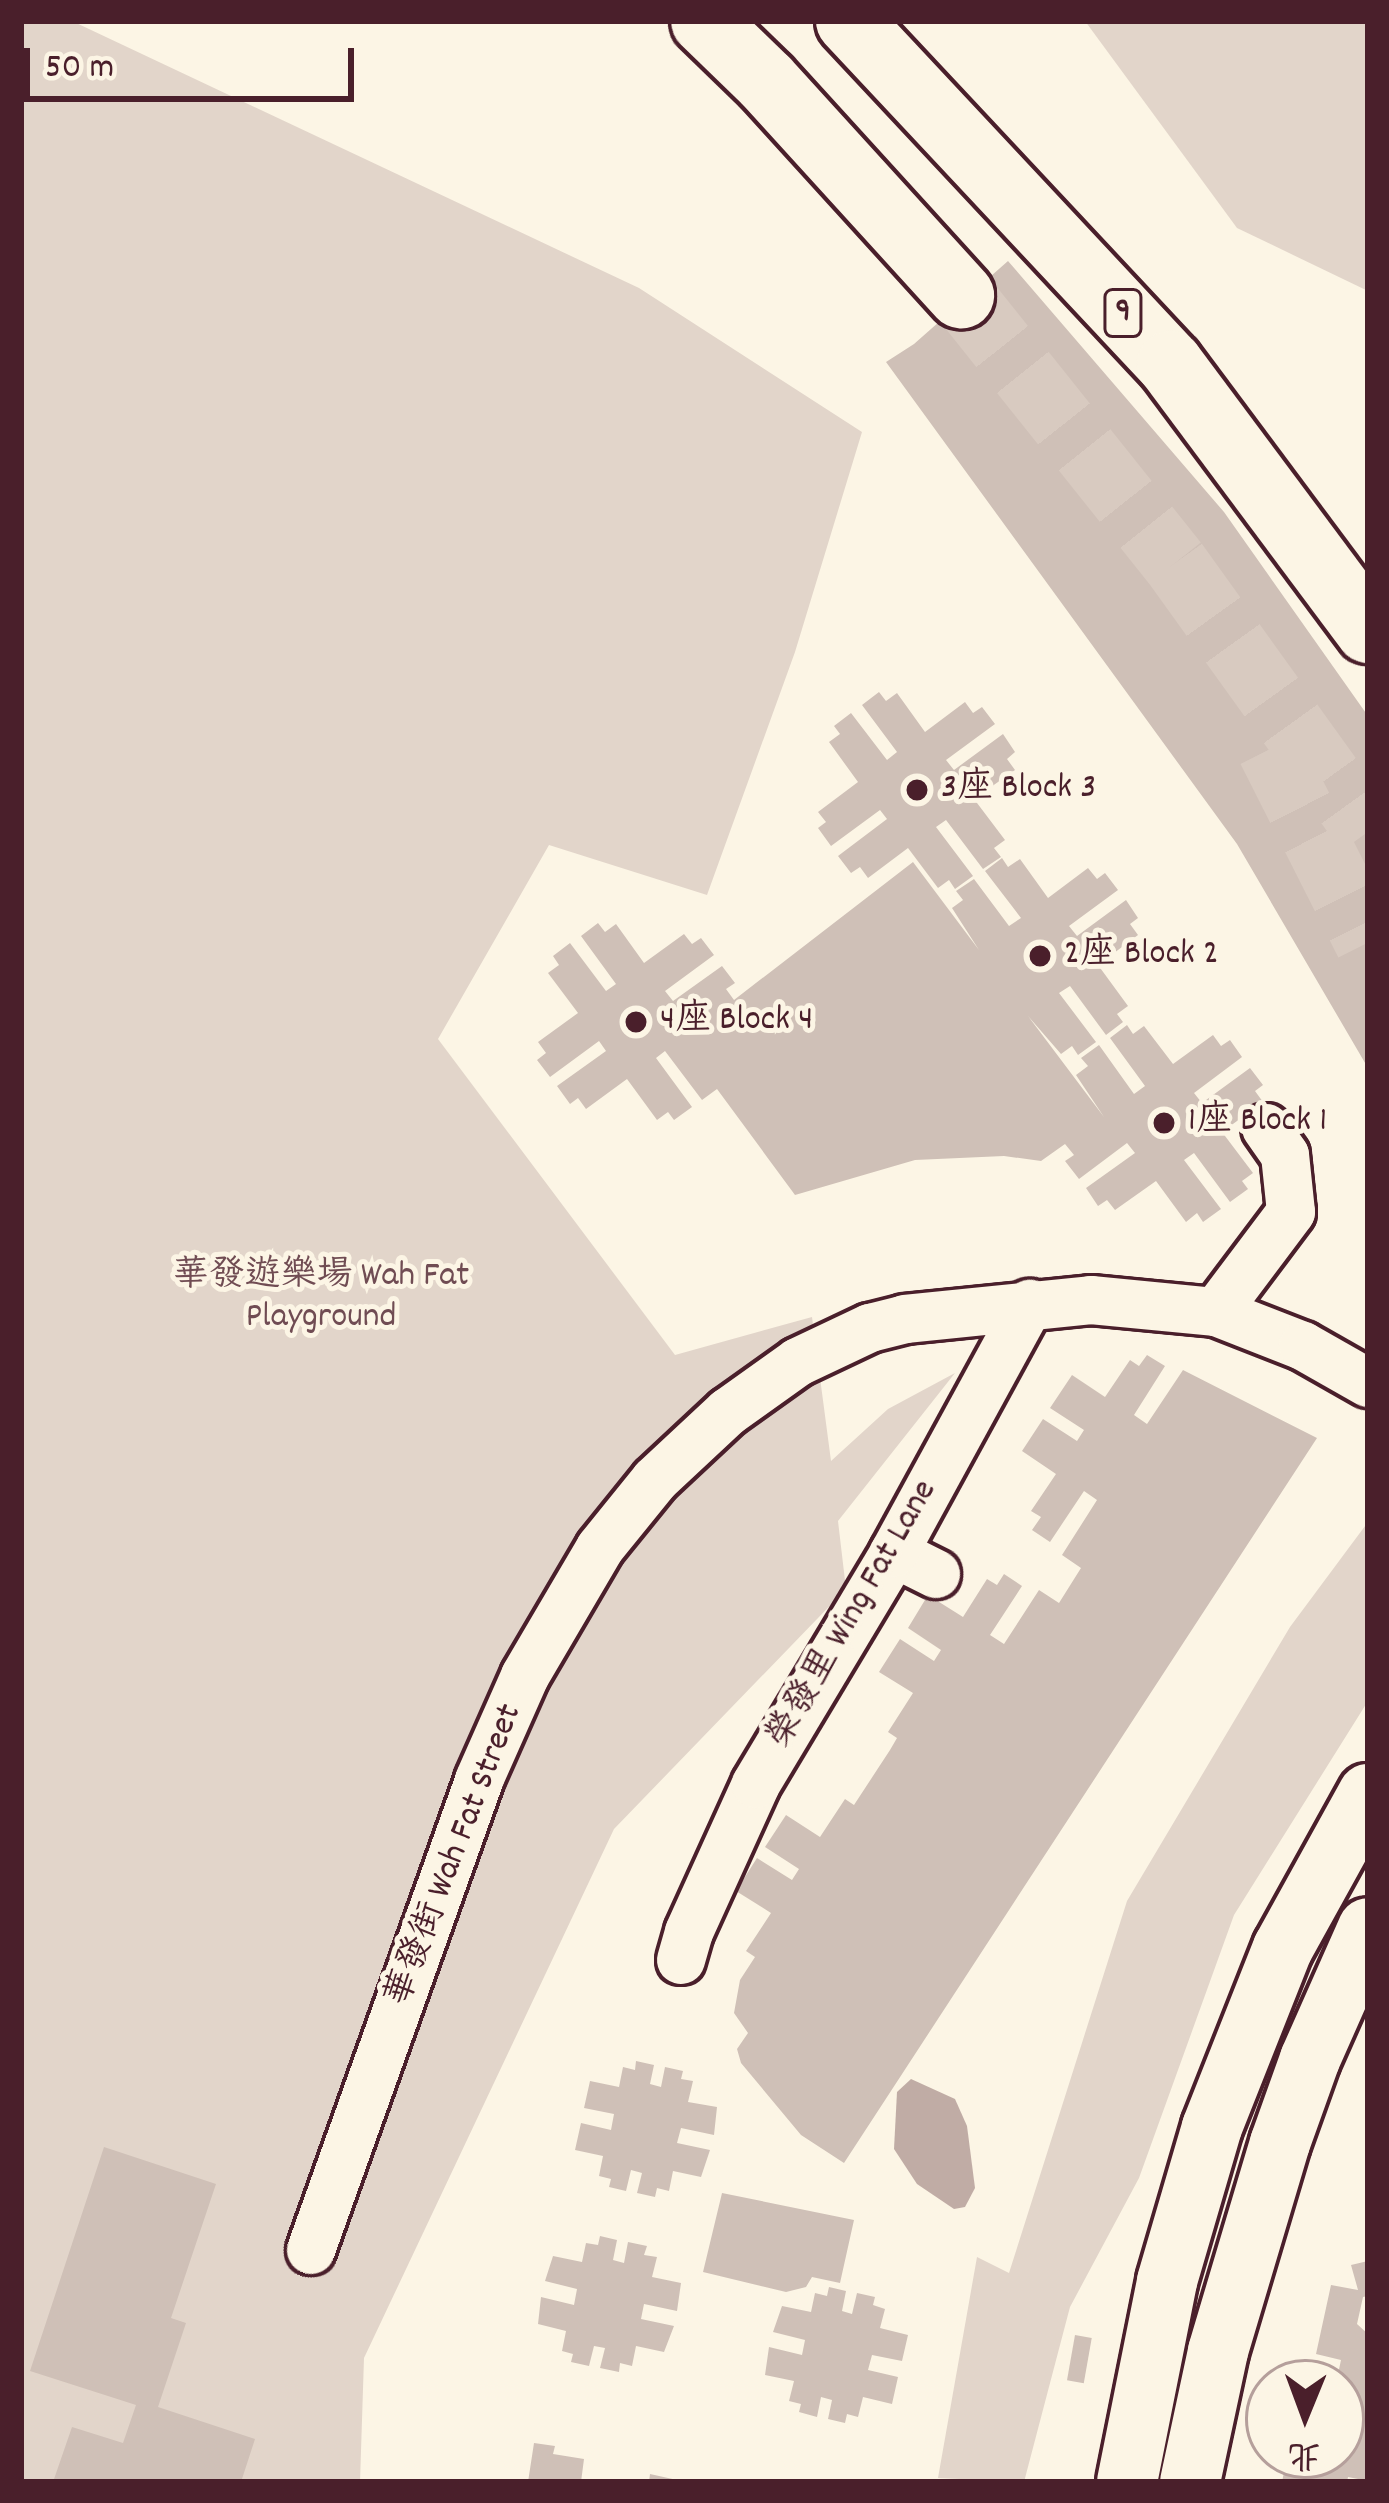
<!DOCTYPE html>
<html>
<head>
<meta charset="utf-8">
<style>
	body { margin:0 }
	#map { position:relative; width:1389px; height:2503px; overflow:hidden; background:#fcf5e5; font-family:Dekko,"LXGW WenKai TC",sans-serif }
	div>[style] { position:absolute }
	.green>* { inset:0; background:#e2d5ca }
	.water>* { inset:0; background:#c0aca5 }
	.building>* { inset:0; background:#cfc0b7; transform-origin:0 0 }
	.highway-tunnel>* { height:66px; margin-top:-33px; transform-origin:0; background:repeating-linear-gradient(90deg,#d8cac0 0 66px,transparent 0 99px) }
	.roads { filter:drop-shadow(3px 0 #4a1f2b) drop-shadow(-3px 0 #4a1f2b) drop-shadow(0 3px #4a1f2b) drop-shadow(0 -3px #4a1f2b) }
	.minor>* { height:48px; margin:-24px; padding:0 24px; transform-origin:24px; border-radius:24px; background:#fcf5e5 }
	.major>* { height:60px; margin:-30px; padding:0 30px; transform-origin:30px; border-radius:30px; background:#fcf5e5 }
	.highway>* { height:66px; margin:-33px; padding:0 33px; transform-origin:33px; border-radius:33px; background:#fcf5e5 }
	.dots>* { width:33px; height:33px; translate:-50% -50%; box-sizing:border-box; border:6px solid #fcf5e5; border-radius:50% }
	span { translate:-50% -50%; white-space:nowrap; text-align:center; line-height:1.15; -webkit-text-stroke:10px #fcf5e5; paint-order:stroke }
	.shield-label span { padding:3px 9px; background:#fcf5e5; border:3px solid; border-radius:9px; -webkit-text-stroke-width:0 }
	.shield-label { font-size:33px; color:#4a1f2b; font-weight:700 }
	.poi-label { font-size:36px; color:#4a1f2b }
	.left { translate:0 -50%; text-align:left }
	.park-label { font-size:36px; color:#704c53 }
	.street-label { font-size:36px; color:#4a1f2b }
	.frame { position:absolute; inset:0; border:24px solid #4a1f2b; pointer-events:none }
	.north { position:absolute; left:1245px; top:2359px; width:120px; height:120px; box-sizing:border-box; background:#fcf5e5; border:3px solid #b59f9b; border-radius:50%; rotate:181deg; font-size:33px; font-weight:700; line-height:48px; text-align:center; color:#4a1f2b }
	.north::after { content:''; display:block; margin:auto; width:42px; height:54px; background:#4a1f2b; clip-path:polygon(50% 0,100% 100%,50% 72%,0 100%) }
	.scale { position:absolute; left:24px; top:48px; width:330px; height:54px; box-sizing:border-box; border:6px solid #4a1f2b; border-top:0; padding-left:15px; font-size:36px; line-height:42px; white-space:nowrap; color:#4a1f2b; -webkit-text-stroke:9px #fcf5e5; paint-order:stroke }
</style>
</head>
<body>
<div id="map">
	<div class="green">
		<div style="clip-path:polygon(21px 21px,72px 21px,639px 288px,862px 432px,795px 652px,707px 895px,549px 845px,438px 1039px,675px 1355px,812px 1317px,831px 1461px,888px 1409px,955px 1373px,838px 1521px,846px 1589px,614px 1829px,364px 2358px,360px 2482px,21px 2482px)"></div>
		<div style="clip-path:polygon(1085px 21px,1368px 21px,1368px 291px,1237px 228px)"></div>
		<div style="clip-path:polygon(1368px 1522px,1368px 1701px,1234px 1915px,1139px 2178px,1070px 2307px,1024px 2482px,938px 2478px,977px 2257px,1009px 2273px,1127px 1901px,1290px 1627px)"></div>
	</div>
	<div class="water">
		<div style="clip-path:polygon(911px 2079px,955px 2099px,967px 2126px,975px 2188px,965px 2207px,954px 2209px,917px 2184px,894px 2149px,897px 2092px)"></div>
	</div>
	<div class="building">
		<div style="clip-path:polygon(1008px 261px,1224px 512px,1368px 716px,1368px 1068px,1237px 844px,886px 362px,914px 344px)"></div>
		<div style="clip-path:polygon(879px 692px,886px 701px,897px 693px,925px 732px,965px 702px,973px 713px,982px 707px,995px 724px,946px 760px,954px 770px,1003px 734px,1015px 752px,1007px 759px,1015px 770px,974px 799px,1005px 840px,994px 848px,1001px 857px,983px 869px,946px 820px,936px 827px,973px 876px,955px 889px,949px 880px,938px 888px,908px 848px,868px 878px,860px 867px,851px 873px,838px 856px,887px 819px,880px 810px,831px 846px,818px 828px,826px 822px,818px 812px,858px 782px,829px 742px,840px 734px,834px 726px,851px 713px,887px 760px,897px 752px,862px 705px)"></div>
		<div style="clip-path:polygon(1002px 858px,1008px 867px,1020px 859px,1048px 898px,1088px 868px,1097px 879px,1105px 873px,1118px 890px,1069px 926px,1077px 936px,1126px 900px,1138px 918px,1130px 924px,1138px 935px,1098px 965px,1128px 1006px,1117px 1014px,1123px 1022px,1106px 1035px,1070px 986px,1059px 993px,1096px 1042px,1078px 1055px,1072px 1046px,1061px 1054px,1028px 1016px,1104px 1117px,1076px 1075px,1088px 1066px,1081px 1058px,1099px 1045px,1134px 1094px,1145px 1086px,1110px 1038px,1127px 1025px,1133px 1034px,1144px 1026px,1173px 1064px,1213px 1035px,1221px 1046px,1230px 1040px,1242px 1057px,1194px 1093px,1202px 1103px,1250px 1068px,1263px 1085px,1255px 1091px,1263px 1102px,1222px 1132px,1253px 1173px,1242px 1181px,1248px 1189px,1230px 1202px,1194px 1153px,1184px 1160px,1221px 1209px,1203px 1222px,1197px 1213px,1186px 1222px,1156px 1181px,1115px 1210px,1107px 1200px,1098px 1206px,1086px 1188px,1135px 1153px,1127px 1143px,1079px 1179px,1065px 1161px,1074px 1155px,1065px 1144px,1041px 1161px,1004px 1156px,915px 1160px,795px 1195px,717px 1089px,702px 1100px,665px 1051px,656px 1058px,692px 1107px,674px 1120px,668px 1112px,657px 1120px,627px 1079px,586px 1109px,578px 1098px,570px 1104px,557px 1086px,606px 1051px,599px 1041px,550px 1077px,537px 1060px,546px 1053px,538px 1042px,578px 1013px,548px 973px,559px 965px,553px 956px,570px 943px,606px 991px,616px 984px,581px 936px,598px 923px,605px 932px,616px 924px,644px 963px,684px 934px,692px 944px,701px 938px,714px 955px,665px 991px,673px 1001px,722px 966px,735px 983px,726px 989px,734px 1000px,913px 862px,979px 950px,952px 908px,963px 900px,956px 891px,974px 879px,1009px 926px,1021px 918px,985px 871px)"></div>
		<div style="clip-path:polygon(1147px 1355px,1165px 1366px,1134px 1415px,1147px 1424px,1183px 1370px,1317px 1438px,844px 2163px,801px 2135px,741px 2063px,737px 2049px,748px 2033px,734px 2013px,740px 1980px,755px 1957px,746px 1951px,771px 1913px,736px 1891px,757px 1858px,792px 1880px,799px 1869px,765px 1847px,786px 1815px,820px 1837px,845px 1799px,854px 1805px,890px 1750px,897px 1738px,888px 1732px,913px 1693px,879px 1672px,900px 1639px,934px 1661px,941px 1650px,908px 1628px,928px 1595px,963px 1617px,987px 1579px,997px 1585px,1004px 1574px,1022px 1586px,990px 1635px,1004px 1644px,1039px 1590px,1059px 1603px,1081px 1568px,1062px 1555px,1097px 1500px,1084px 1491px,1050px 1542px,1032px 1530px,1041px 1517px,1031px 1511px,1056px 1474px,1022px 1451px,1043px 1419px,1077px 1441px,1084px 1430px,1050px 1408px,1072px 1375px,1105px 1397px,1130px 1360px,1139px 1366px)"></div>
		<div style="clip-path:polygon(636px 2061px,654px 2065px,650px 2084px,661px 2087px,665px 2067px,683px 2071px,681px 2079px,693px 2081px,688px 2102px,717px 2107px,714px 2135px,681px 2128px,677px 2143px,710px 2150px,701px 2177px,673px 2171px,669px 2191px,657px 2188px,655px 2197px,637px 2193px,642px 2173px,631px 2170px,626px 2191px,609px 2187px,611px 2179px,599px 2176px,603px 2156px,575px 2150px,581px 2123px,611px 2130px,614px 2114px,584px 2108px,590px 2081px,619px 2087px,623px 2067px,635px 2070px)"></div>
		<div style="clip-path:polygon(104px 2147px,216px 2184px,171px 2318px,186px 2323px,158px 2407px,255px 2439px,241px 2482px,53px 2482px,72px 2427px,123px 2443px,136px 2405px,30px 2371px)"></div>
		<div style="clip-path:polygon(722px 2193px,854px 2220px,840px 2283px,812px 2277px,806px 2287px,786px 2292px,703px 2272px)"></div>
		<div style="clip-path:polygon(600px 2236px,617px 2240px,613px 2260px,624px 2263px,628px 2242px,647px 2246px,644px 2255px,657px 2257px,652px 2277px,681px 2283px,677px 2311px,644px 2304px,641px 2319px,674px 2326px,664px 2352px,636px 2346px,632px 2366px,620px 2363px,619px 2372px,600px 2368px,605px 2348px,594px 2346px,589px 2366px,571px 2362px,573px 2354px,562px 2351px,566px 2331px,538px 2324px,541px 2297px,574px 2305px,577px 2289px,545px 2281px,553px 2256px,582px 2262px,586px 2243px,598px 2245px)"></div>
		<div style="clip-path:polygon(1368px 2261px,1368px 2296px,1363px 2297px,1357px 2324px,1368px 2334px,1368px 2481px,1348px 2477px,1347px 2482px,1282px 2482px,1284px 2472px,1316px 2478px,1318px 2464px,1283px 2455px,1341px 2455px,1341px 2383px,1304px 2383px,1307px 2368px,1338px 2374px,1341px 2360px,1316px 2354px,1331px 2285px,1358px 2290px,1351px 2265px)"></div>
		<div style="clip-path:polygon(829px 2287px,846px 2291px,842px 2311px,852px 2314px,857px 2293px,875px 2297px,873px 2305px,885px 2309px,880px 2328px,908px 2335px,902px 2361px,872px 2355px,868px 2370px,898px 2377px,892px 2404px,863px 2397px,858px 2417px,847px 2414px,845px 2423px,828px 2419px,832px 2400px,821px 2397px,817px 2417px,799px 2412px,801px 2404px,789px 2401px,794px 2381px,765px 2375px,769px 2347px,802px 2355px,805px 2340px,773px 2332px,782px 2306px,811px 2312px,815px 2293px,827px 2296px)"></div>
		<div style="left:1075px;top:2335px;width:17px;height:46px;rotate:10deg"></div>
		<div style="clip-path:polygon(534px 2443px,555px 2446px,553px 2454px,584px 2459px,581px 2482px,528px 2482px)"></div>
		<div style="clip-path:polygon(650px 2474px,677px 2480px,677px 2482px,649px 2482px)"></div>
	</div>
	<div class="highway-tunnel">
		<div style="left:961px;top:295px;width:343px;rotate:51.4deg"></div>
		<div style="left:1175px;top:563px;width:331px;rotate:54.3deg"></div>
		<div style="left:1270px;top:749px;width:217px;rotate:63.2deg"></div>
	</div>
	<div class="roads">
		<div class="minor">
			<div style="left:1216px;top:1312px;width:125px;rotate:-53.1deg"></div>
			<div style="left:1291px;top:1212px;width:57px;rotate:-96deg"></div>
			<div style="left:1285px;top:1155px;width:33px;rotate:-125deg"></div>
			<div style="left:894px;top:1553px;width:47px;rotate:26.6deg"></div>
			<div style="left:681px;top:1960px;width:29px;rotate:-74deg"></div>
			<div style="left:689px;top:1932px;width:162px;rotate:-65.6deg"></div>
			<div style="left:756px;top:1784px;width:269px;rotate:-59.1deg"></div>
			<div style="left:894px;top:1553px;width:284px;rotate:-61.4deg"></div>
			<div style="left:311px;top:2250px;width:499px;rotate:-70.3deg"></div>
			<div style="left:479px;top:1780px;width:114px;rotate:-66.1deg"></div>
			<div style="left:525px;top:1676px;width:148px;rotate:-59.6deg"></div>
			<div style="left:600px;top:1548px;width:87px;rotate:-51deg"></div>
			<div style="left:655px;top:1480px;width:100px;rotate:-43deg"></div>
			<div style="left:728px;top:1412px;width:86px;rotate:-35.5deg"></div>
			<div style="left:798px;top:1362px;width:80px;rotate:-25.3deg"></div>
			<div style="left:870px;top:1328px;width:36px;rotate:-14deg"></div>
			<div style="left:905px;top:1319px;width:187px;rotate:-5.8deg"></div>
			<div style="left:1091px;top:1300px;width:126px;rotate:5.5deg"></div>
			<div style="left:1216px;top:1312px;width:93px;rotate:21.3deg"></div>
			<div style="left:1303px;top:1346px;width:75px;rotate:29.6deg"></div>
		</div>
		<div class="major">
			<div style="left:1127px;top:2482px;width:205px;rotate:-78.7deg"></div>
			<div style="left:1167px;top:2281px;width:160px;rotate:-73.7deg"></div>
			<div style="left:1212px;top:2127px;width:193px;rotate:-68.4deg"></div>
			<div style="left:1283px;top:1948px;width:176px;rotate:-61.1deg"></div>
			<div style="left:1190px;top:2482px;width:134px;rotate:-77.9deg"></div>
			<div style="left:1218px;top:2351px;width:217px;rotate:-73.4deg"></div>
			<div style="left:1280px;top:2143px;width:89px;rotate:-70.3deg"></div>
			<div style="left:1310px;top:2059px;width:143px;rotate:-66.1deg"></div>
		</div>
		<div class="highway">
			<div style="left:704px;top:21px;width:86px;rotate:44.1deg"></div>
			<div style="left:766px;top:81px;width:290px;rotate:47.7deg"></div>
			<div style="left:849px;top:21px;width:470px;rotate:46.9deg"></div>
			<div style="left:1170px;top:364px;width:332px;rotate:53.3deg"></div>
		</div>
	</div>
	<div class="dots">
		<div style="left:917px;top:790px;background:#4a1f2b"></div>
		<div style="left:1040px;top:956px;background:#4a1f2b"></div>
		<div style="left:636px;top:1022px;background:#4a1f2b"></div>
		<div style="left:1164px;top:1123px;background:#4a1f2b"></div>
	</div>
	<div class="shield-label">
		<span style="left:1123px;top:313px">9</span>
	</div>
	<div class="poi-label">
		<span class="left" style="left:941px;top:790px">3座 Block 3</span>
		<span class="left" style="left:1064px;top:956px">2座 Block 2</span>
		<span class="left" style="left:660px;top:1022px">4座 Block 4</span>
		<span class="left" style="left:1188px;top:1123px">1座 Block 1</span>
	</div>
	<div class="park-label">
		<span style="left:321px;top:1298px">華發遊樂場 Wah Fat<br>Playground</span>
	</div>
	<div class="street-label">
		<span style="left:854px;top:1615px;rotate:-60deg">榮發里 Wing Fat Lane</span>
		<span style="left:456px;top:1856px;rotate:-69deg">華發街 Wah Fat Street</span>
	</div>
	<div class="frame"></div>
	<div class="north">北</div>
	<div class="scale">50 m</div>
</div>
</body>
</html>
